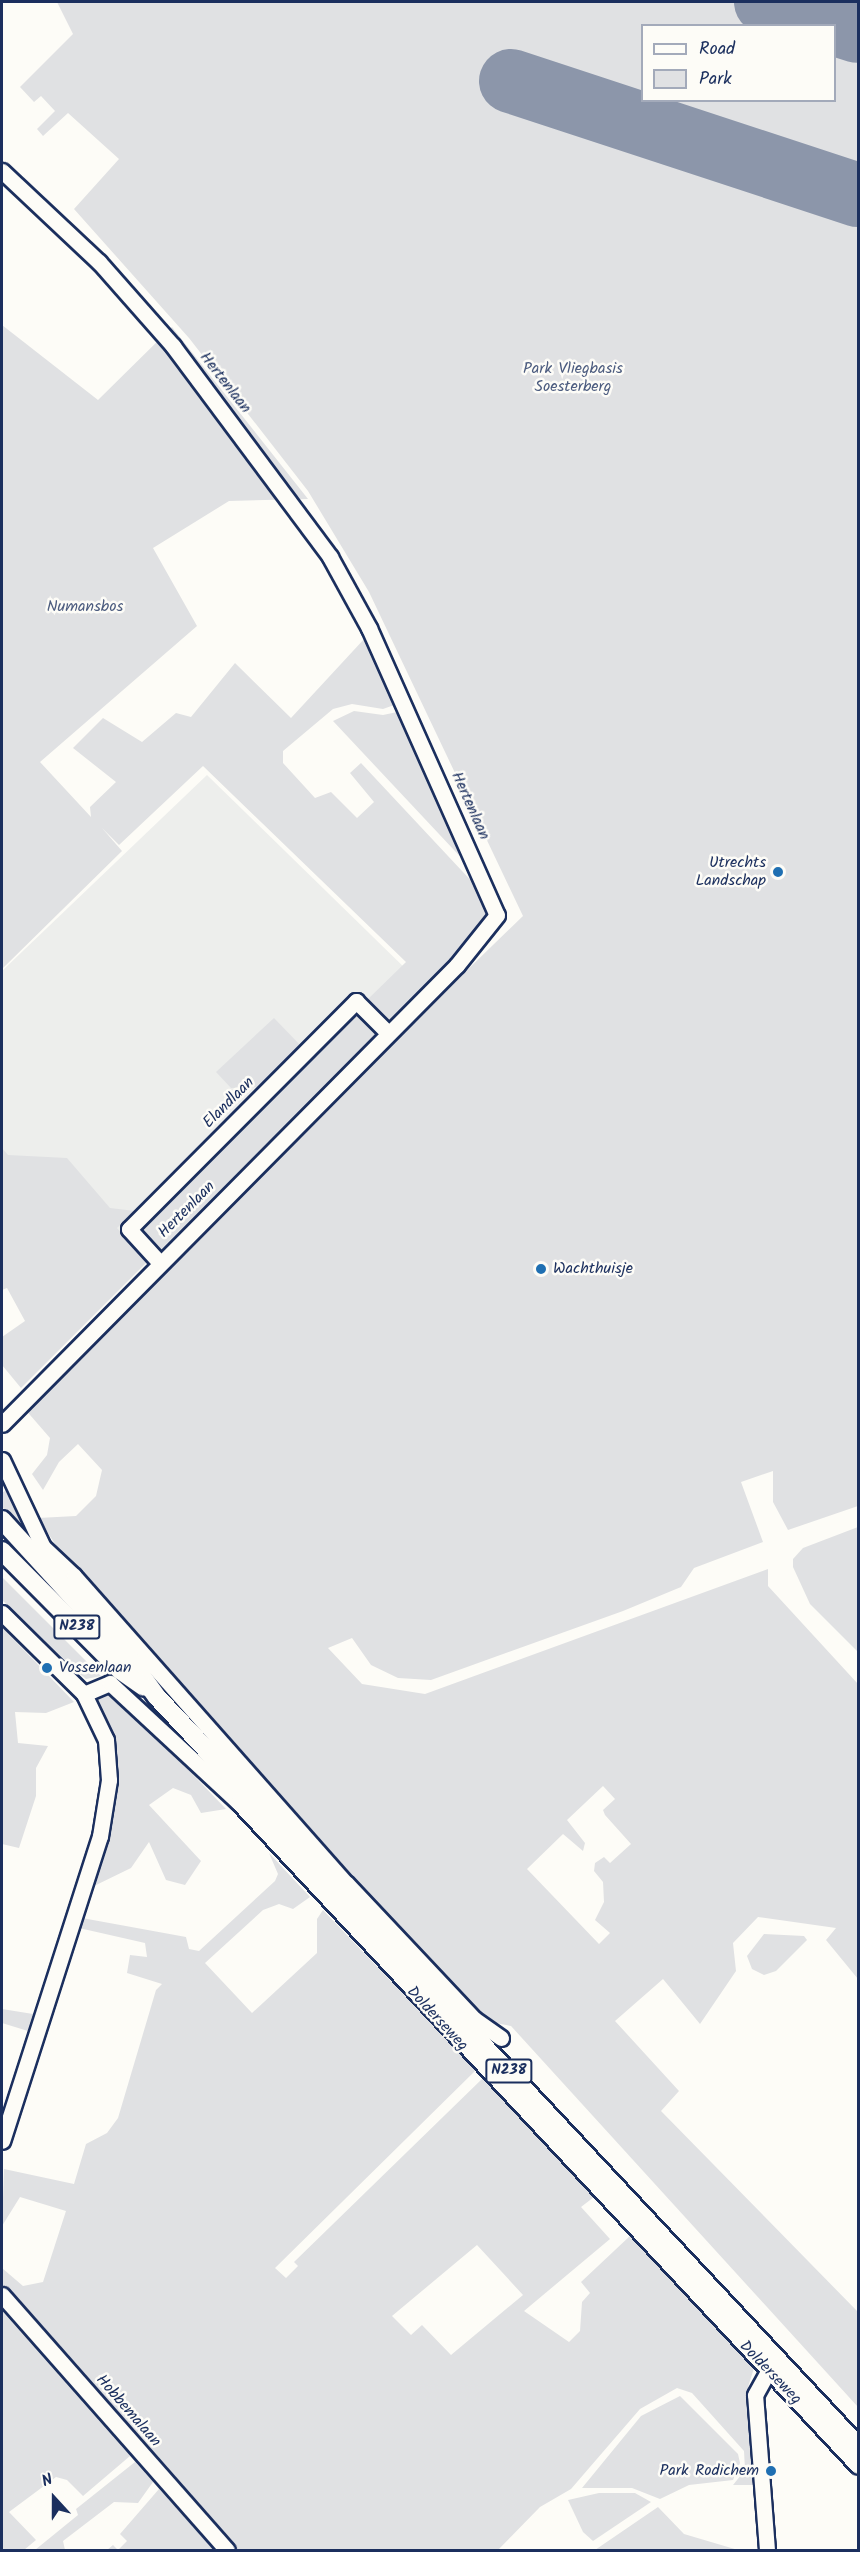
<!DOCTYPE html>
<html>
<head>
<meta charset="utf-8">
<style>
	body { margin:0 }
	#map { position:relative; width:860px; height:2552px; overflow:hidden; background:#fdfcf7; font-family:Kalam,sans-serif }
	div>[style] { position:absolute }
	.built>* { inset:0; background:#edeeec }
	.green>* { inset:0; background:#e0e1e3; transform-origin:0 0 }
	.runway>* { height:64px; margin:-32px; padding:0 32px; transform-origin:32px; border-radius:32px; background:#8c96aa }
	.roads { filter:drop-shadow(2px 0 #1b2f5e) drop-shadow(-2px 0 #1b2f5e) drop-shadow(0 2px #1b2f5e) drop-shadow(0 -2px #1b2f5e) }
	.minor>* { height:15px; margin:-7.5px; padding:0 7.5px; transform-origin:7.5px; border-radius:7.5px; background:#fdfcf7 }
	.major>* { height:18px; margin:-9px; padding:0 9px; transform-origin:9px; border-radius:9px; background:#fdfcf7 }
	.dots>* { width:16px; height:16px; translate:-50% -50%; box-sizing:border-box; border:3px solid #fdfcf7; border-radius:50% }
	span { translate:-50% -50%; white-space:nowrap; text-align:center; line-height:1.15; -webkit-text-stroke:5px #fdfcf7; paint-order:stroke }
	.shield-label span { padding:2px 4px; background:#fdfcf7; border:2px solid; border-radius:4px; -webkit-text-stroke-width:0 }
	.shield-label { font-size:15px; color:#1b2f5e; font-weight:700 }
	.park-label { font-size:16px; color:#4c5c7f }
	.street-label { font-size:16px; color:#1b2f5e }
	.poi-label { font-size:16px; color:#1b2f5e }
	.right { translate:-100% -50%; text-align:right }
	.left { translate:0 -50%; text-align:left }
	.frame { position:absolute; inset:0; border:3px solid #1b2f5e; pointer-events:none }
	.legend { position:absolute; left:641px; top:24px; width:195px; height:78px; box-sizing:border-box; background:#fdfcf7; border:2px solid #a3aaba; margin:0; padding:8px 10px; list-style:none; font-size:18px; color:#1b2f5e }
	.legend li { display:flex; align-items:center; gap:12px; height:30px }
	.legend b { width:30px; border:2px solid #a3aaba }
	.north { position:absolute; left:24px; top:2468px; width:60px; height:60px; -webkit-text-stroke:4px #fdfcf7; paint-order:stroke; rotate:339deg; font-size:16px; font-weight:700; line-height:24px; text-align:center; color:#1b2f5e }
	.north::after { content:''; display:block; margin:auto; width:21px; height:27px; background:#1b2f5e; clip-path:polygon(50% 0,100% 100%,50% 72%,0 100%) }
</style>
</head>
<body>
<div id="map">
	<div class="built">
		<div style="clip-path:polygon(207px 775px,411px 974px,112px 1259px,2px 1151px,2px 971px)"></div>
	</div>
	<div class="green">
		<div style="clip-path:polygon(evenodd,57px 2px,858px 2px,858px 1506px,788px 1530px,773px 1502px,773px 1471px,741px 1482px,763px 1542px,694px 1568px,681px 1587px,623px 1611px,431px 1680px,398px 1678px,371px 1665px,352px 1638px,328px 1648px,362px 1684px,425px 1694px,768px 1569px,768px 1586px,858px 1684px,858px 1979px,826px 1940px,836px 1928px,758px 1917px,733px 1943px,736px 1971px,700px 2024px,663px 1979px,615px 2021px,679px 2091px,661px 2111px,858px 2312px,858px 2407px,511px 2026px,485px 2021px,365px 1894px,65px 1559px,38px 1518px,76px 1516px,96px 1496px,102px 1470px,78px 1444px,59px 1462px,43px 1490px,32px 1474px,47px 1455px,50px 1438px,24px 1408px,64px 1361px,523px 916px,369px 592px,308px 491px,189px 338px,74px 209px,119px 159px,68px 113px,43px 136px,37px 129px,55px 111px,41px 96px,34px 102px,20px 87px,73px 34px,57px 2px,642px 26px,834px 26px,834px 100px,642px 100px,642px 26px,57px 2px,603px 1786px,615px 1799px,603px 1810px,605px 1815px,631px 1844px,610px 1863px,604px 1857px,595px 1863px,594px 1871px,603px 1882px,604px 1902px,595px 1920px,610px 1933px,599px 1944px,527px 1869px,563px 1834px,583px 1851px,585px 1843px,567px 1820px,603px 1786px)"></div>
		<div style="clip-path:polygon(2px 325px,98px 400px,172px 327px,308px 499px,229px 501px,153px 548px,197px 626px,40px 762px,91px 817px,90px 807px,116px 782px,73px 748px,103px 718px,142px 742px,176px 713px,191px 717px,235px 663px,291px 718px,365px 638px,397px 704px,383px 709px,352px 704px,333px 709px,283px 751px,283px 763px,315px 798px,331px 792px,357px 818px,374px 802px,350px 773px,361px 763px,477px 887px,487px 912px,482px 928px,388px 1022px,367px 1000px,406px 962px,203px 766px,119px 845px,102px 828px,122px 851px,2px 969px)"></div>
		<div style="clip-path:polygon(354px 711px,383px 715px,402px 711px,469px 866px,333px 721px)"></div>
		<div style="left:357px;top:1011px;width:30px;height:307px;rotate:45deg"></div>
		<div style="clip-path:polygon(274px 1018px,302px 1047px,260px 1087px,231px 1088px,216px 1072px)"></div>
		<div style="clip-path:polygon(2px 1148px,8px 1155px,67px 1158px,110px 1208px,135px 1211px,117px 1228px,147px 1262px,21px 1388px,2px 1365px,2px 1337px,25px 1321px,7px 1288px,2px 1290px)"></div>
		<div style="clip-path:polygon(9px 1488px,32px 1539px,2px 1507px,2px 1493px)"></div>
		<div style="clip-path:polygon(858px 1527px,858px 1652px,810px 1604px,793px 1567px,793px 1559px,803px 1548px)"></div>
		<div style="clip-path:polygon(2px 1577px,101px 1676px,86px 1679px,76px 1671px,2px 1600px)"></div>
		<div style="clip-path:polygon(2px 1627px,74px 1702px,46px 1713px,15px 1712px,18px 1743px,48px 1746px,36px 1768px,36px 1796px,19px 1848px,2px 1844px)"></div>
		<div style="clip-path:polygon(103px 1693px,126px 1705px,226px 1809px,201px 1813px,191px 1795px,173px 1788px,149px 1805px,201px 1861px,185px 1885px,166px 1880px,149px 1842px,131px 1868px,92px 1887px,115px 1803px,112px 1755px,96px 1702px)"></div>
		<div style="clip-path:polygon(evenodd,269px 1853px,310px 1897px,293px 1909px,279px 1904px,263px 1910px,205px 1963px,252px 2013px,317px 1953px,317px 1919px,323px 1910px,476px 2070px,275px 2268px,286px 2278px,298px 2266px,294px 2262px,483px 2078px,594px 2197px,581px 2207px,610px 2239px,524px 2311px,569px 2342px,580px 2331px,582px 2302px,590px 2293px,581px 2282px,631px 2235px,754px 2368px,748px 2387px,755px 2485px,733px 2485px,745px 2470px,744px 2451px,692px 2393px,677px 2388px,640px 2409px,571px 2489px,540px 2507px,498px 2550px,233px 2550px,2px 2288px,2px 2268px,23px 2286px,43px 2282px,66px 2211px,20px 2197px,2px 2226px,4px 2169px,74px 2184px,86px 2144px,107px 2133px,118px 2118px,156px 1990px,162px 1984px,127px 1973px,130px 1955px,147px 1957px,145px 1943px,79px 1928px,82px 1918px,186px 1937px,189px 1949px,199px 1951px,275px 1881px,278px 1874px,269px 1853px,477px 2245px,523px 2295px,451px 2355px,422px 2325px,411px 2335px,392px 2316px,477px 2245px)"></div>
		<div style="clip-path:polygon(764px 1934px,804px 1936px,807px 1940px,776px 1971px,764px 1975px,752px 1969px,747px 1956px)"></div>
		<div style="clip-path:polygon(2px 2009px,33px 2014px,28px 2031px,2px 2023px)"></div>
		<div style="clip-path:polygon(2px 2311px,130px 2456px,83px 2496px,67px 2480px,56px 2477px,9px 2512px,36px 2540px,24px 2550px,2px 2550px)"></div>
		<div style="clip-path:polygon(680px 2396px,738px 2454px,740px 2463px,733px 2480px,689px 2485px,660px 2499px,632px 2488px,582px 2488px,641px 2416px)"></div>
		<div style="clip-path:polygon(135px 2462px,153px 2482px,138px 2503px,114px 2502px,63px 2541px,65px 2550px,35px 2550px,78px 2515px,76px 2509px)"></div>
		<div style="clip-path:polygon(159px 2489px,214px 2550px,107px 2550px,113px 2545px,118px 2550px,127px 2541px,120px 2534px)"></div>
		<div style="clip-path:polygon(599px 2493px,635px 2493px,651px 2502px,593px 2541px,583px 2532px,568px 2500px)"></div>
		<div style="clip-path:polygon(658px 2507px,684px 2534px,738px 2550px,595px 2550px)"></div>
	</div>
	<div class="runway">
		<div style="left:766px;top:2px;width:96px;rotate:17.5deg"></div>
		<div style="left:511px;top:81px;width:365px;rotate:18.2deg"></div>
	</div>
	<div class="roads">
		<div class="minor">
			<div style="left:2px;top:171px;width:133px;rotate:43.2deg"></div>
			<div style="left:99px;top:262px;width:112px;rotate:48.6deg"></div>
			<div style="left:173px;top:346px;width:263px;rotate:53.3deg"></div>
			<div style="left:330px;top:557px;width:81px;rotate:61.2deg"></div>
			<div style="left:369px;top:628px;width:314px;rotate:66deg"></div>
			<div style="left:497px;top:915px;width:64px;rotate:128.7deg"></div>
			<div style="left:457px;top:965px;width:646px;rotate:134.75deg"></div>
			<div style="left:160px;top:1263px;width:46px;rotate:-132.4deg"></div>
			<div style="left:129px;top:1229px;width:322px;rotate:-45.1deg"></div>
			<div style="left:356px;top:1001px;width:45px;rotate:45deg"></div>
			<div style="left:2px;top:1460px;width:96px;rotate:64.8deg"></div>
			<div style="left:43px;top:1547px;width:42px;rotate:43.1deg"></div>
			<div style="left:74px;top:1576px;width:410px;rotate:48.5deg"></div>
			<div style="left:346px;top:1883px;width:187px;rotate:46.7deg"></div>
			<div style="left:474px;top:2019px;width:33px;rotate:35deg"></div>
			<div style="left:2px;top:1613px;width:115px;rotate:44.6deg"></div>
			<div style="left:84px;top:1694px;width:51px;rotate:64.4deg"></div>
			<div style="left:106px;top:1740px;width:40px;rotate:85.7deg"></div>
			<div style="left:109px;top:1780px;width:57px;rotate:99.1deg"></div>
			<div style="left:100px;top:1836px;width:320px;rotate:107.8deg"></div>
			<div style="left:84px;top:1694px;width:28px;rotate:-23deg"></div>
			<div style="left:110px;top:1683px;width:175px;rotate:42.9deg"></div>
			<div style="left:238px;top:1802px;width:908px;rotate:46.96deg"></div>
			<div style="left:2px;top:2295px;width:340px;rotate:48.6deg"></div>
			<div style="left:767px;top:2550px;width:155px;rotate:-94.4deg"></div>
			<div style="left:755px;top:2395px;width:25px;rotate:-61deg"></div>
		</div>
		<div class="major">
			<div style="left:2px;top:1520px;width:191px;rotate:47.5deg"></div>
			<div style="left:131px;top:1661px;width:44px;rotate:54.2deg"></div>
			<div style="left:157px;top:1697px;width:1026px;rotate:46.9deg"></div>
			<div style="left:2px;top:1551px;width:168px;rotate:45.2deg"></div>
			<div style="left:120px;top:1670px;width:29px;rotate:35deg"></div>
		</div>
	</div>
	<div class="dots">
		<div style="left:778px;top:872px;background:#1f6fb2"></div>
		<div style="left:541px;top:1269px;background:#1f6fb2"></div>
		<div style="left:47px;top:1668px;background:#1f6fb2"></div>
		<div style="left:771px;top:2471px;background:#1f6fb2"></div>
	</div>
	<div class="shield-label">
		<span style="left:77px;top:1627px">N238</span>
		<span style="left:509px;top:2071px">N238</span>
	</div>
	<div class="park-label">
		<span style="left:573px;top:378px">Park Vliegbasis<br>Soesterberg</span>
		<span style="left:85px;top:607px">Numansbos</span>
	</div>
	<div class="street-label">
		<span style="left:225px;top:383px;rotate:52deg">Hertenlaan</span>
		<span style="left:470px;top:806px;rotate:66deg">Hertenlaan</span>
		<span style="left:229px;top:1103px;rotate:-45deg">Elandlaan</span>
		<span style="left:187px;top:1210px;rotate:-45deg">Hertenlaan</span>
		<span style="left:437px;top:2019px;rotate:47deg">Dolderseweg</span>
		<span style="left:770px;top:2373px;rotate:46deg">Dolderseweg</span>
		<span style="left:128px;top:2411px;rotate:49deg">Hobbemalaan</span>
	</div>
	<div class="poi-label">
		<span class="right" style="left:766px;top:872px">Utrechts<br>Landschap</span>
		<span class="left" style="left:553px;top:1269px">Wachthuisje</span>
		<span class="left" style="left:59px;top:1668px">Vossenlaan</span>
		<span class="right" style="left:759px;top:2471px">Park Rodichem</span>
	</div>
	<div class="frame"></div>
	<ul class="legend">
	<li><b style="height:8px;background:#fdfcf7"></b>Road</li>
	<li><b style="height:16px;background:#e0e1e3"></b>Park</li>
	</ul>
	<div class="north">N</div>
</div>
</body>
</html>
